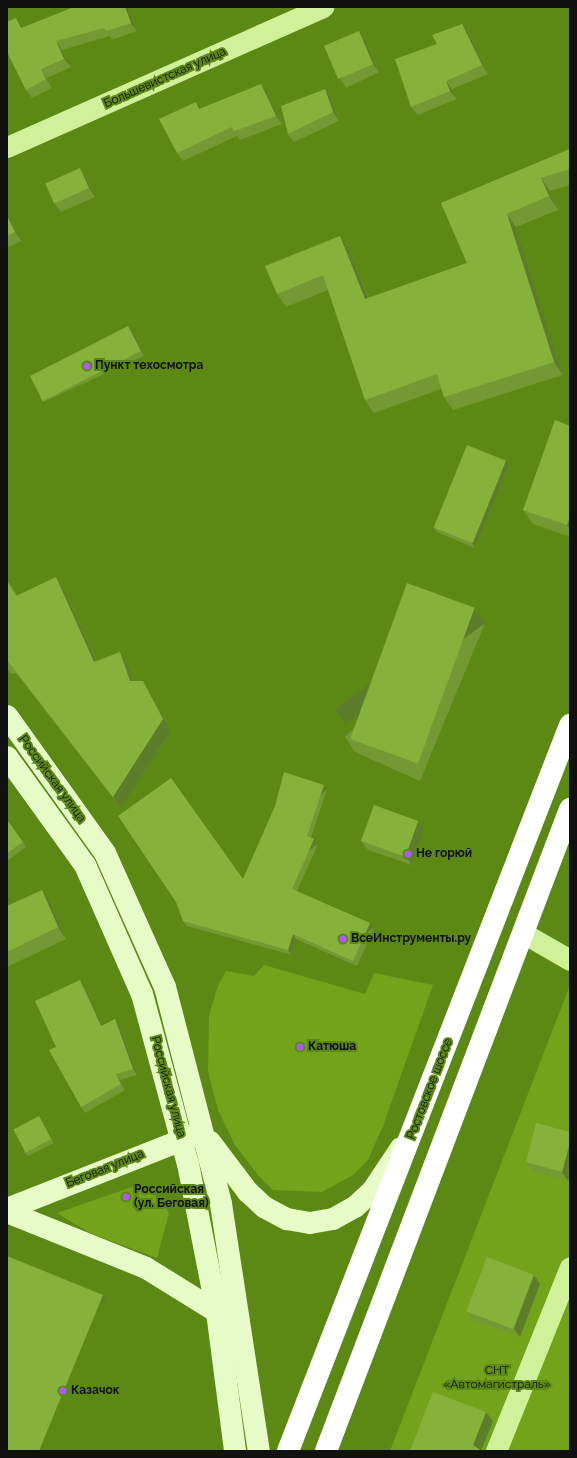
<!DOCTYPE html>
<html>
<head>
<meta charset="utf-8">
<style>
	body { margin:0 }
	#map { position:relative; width:577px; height:1458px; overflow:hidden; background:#5c8913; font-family:Raleway,sans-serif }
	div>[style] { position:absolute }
	.green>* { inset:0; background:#72a31b }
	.street>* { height:21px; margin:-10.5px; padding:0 10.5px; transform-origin:10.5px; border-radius:10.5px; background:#d0f099 }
	.secondary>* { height:22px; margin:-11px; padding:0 11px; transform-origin:11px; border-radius:11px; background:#e7fbc7 }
	.highway>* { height:22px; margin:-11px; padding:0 11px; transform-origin:11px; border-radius:11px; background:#fff }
	.wall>* { inset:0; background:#739934 }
	.shaded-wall>* { inset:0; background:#5e7d2a; transform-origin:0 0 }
	.building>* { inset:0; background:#86b23c; transform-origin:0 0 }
	.dots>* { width:11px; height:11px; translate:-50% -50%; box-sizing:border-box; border:2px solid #5c8913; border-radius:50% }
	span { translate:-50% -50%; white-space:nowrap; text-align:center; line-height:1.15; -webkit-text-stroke:4px #5c8913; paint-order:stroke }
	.street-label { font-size:12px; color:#111 }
	.poi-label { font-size:12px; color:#111; font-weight:700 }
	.left { translate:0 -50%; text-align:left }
	.park-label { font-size:12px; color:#111 }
	.frame { position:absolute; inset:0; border:8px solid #111; pointer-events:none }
</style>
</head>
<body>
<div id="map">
	<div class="green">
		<div style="clip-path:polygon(264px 965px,365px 994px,374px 973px,433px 985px,383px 1126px,368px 1160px,353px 1175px,322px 1192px,273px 1190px,258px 1175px,235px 1145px,218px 1110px,208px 1072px,209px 1015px,218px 986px,226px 971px,254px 976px)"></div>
		<div style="clip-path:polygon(570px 985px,570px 1451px,390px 1451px)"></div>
		<div style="clip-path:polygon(135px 1186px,161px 1198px,169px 1213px,157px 1258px,90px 1233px,57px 1213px)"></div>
	</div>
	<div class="street">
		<div style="left:7px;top:147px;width:346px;rotate:-23.9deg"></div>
		<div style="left:523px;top:933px;width:54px;rotate:29.9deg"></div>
		<div style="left:496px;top:1451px;width:198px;rotate:-68.1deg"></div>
	</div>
	<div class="secondary">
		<div style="left:7px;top:716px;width:168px;rotate:54.4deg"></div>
		<div style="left:105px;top:853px;width:147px;rotate:65.9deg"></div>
		<div style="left:165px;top:987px;width:224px;rotate:75.5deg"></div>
		<div style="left:221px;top:1204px;width:250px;rotate:81.3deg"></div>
		<div style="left:7px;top:757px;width:133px;rotate:54.2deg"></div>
		<div style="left:85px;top:865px;width:141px;rotate:66.2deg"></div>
		<div style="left:142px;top:994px;width:176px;rotate:74.9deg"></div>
		<div style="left:188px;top:1164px;width:151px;rotate:78.9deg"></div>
		<div style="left:217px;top:1312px;width:140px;rotate:82.6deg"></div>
		<div style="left:210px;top:1142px;width:63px;rotate:52.8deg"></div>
		<div style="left:248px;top:1192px;width:22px;rotate:43deg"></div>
		<div style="left:264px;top:1207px;width:26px;rotate:28deg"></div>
		<div style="left:287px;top:1219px;width:23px;rotate:10deg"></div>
		<div style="left:310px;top:1223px;width:23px;rotate:-10deg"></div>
		<div style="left:333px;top:1219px;width:25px;rotate:-29deg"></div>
		<div style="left:355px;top:1207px;width:25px;rotate:-43deg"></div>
		<div style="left:373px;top:1190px;width:50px;rotate:-56.3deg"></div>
		<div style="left:7px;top:1209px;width:202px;rotate:-21.5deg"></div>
		<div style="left:7px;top:1212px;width:150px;rotate:21.9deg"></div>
		<div style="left:146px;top:1268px;width:84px;rotate:31.8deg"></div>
	</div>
	<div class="highway">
		<div style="left:288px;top:1451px;width:779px;rotate:-68.77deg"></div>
		<div style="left:326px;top:1451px;width:687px;rotate:-69.19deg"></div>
	</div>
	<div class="wall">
		<div style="clip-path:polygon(74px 7px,128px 7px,137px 31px,112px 40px,110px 36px,62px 50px,71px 67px,47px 78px,52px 88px,32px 98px,26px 90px)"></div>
		<div style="clip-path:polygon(462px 24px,468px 32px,488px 74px,452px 89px,457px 99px,418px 115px,411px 107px,437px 44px)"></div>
		<div style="clip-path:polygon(359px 31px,365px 40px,379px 72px,346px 88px,340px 79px)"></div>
		<div style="clip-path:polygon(325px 89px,331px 98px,339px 121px,294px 142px,288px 134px)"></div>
		<div style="clip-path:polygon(268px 93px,282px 124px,240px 140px,237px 136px,183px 161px,177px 153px,201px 109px)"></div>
		<div style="clip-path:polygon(570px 149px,570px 185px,550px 191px,558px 210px,516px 227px,563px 375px,453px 410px,444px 397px,441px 389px,374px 413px,365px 400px,328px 290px,286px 307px,277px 294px,340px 236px,349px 249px,369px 298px,467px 263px,441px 203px)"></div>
		<div style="clip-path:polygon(80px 168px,86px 177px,95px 197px,61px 212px,55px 204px)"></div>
		<div style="clip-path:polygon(7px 212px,21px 241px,7px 248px)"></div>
		<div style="clip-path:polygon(128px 326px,132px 330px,144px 356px,43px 402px,40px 397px)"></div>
		<div style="clip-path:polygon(570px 426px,570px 537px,533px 524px,523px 510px)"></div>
		<div style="clip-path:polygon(509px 466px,475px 548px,437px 532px,434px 528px)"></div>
		<div style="clip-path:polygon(7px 580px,17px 595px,64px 589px,97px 661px,128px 664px,134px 681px,143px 681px,150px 693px,171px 731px,121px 808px,16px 673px,11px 674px,7px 668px)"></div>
		<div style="clip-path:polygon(474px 608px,485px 623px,420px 781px,355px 752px,345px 737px)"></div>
		<div style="clip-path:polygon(327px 789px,311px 837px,314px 839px,318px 844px,297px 891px,374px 928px,357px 966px,296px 939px,292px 955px,187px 926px,183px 921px,243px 879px)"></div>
		<div style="clip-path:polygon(7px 820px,26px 847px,7px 861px)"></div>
		<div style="clip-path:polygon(418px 821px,424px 829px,412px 865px,368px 850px,361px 841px)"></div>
		<div style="clip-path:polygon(50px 902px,66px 939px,7px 967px,7px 906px)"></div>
		<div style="clip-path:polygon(84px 986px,102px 1026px,115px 1019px,119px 1025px,137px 1075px,120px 1080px,125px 1090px,85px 1113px,81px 1107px,56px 1047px)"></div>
		<div style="clip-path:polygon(39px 1116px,42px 1120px,54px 1143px,28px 1156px,24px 1152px)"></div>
		<div style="clip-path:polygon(570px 1132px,568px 1181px,532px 1171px,526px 1162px)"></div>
		<div style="clip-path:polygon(534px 1275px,540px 1284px,520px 1337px,473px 1320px,467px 1311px)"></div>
	</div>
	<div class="shaded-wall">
		<div style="clip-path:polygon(125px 7px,128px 7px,137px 31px,131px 23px)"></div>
		<div style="clip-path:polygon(16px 18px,22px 26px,27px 36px,21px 28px)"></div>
		<div style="clip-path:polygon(462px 24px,468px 32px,488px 74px,482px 65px)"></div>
		<div style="clip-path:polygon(359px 31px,365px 40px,379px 72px,373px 64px)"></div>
		<div style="clip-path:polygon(56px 41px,62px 50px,71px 67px,64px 59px)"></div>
		<div style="clip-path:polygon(41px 69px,47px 78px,52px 88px,46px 79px)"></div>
		<div style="clip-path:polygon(446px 81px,452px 89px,457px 99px,450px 91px)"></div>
		<div style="clip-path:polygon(261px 84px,268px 93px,282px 124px,276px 116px)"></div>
		<div style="clip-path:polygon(325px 89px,331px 98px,339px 121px,333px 112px)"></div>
		<div style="clip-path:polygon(196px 102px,202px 110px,199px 109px)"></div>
		<div style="clip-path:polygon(80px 168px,86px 177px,95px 197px,89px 188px)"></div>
		<div style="clip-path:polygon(541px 178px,550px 191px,558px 210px,549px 196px)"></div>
		<div style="clip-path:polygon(7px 212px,21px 241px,15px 232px,7px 216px)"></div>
		<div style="clip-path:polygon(507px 214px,516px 227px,563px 375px,554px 362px)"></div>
		<div style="clip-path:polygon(340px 236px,349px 249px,374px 312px,365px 299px)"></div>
		<div style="clip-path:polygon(128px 326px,132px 330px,144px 356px,141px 351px)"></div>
		<div style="clip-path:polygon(506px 461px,509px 466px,475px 548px,472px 544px)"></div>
		<div style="clip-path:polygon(570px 517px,570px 529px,567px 525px)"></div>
		<div style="clip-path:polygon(56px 577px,64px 589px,102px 673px,94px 662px)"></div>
		<div style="left:474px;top:608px;width:19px;height:172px;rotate:54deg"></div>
		<div style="clip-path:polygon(120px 652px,128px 664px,138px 692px,130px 681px)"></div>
		<div style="clip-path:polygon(143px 681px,150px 693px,171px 731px,121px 808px,113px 797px)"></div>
		<div style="left:324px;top:785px;width:5px;height:54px;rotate:53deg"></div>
		<div style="clip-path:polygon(418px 821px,424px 829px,412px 865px,406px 857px)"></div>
		<div style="left:314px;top:839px;width:6px;height:55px;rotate:51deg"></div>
		<div style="clip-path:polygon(42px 890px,50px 902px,66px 939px,58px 927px)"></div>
		<div style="left:370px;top:923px;width:6px;height:42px;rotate:51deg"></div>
		<div style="clip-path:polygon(293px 934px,296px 939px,292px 955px,288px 950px)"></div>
		<div style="clip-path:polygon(80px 980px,84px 986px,105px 1032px,101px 1026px)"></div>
		<div style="clip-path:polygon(115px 1019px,119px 1025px,137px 1075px,133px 1069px)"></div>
		<div style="clip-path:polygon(116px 1074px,120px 1080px,125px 1090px,121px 1084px)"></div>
		<div style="clip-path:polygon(39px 1116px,42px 1120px,54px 1143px,51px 1139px)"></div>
		<div style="clip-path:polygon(570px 1142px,570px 1173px,568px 1181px,562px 1172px)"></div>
		<div style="clip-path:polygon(534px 1275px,540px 1284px,520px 1337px,514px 1329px)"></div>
		<div style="left:103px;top:1295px;width:6px;height:169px;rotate:51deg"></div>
		<div style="clip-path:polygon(486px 1412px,493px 1421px,481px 1451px,473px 1445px)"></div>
	</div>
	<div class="building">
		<div style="clip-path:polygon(74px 7px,125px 7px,131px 23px,106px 31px,104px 28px,56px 41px,64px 59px,41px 69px,46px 79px,26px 90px,7px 52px,7px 22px,16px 18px,21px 28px)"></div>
		<div style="clip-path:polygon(462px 24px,482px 65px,446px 81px,450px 91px,411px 107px,395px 59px,437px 44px,432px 35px)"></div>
		<div style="left:359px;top:31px;width:36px;height:38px;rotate:67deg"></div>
		<div style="clip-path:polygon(261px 84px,276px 116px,234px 131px,232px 127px,177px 153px,159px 119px,196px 102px,199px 109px)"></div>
		<div style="clip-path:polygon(325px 89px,333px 112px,288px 134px,281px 106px)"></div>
		<div style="clip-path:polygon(570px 149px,570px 169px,541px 178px,549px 196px,507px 214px,554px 362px,444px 397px,437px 374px,365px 400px,323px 275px,277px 294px,265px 266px,340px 236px,365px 299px,467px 263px,441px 203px)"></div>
		<div style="left:80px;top:168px;width:22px;height:38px;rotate:66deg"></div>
		<div style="clip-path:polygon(7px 216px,15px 232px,7px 236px)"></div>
		<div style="left:128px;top:326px;width:28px;height:110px;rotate:63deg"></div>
		<div style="clip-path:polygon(555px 420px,570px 426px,570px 517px,567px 525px,523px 510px)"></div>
		<div style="left:467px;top:445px;width:42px;height:89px;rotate:22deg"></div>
		<div style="clip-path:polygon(56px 577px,94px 662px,120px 652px,130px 681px,143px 681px,163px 719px,113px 797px,8px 661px,7px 662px,7px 581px,16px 596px)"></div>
		<div style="left:407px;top:583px;width:72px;height:166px;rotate:20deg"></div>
		<div style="clip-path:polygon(284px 772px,324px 785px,307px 836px,314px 839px,292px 889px,370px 923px,353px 961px,293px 934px,288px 950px,183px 921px,176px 902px,118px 816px,171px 778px,243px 879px,275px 806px)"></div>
		<div style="left:374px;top:805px;width:47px;height:38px;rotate:20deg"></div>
		<div style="clip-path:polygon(7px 820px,23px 842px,7px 853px)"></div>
		<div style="clip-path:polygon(42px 890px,58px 927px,7px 952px,7px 906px)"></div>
		<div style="clip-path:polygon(80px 980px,101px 1026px,115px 1019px,133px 1069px,116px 1074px,121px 1084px,81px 1107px,49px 1050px,56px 1047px,35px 1001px)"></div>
		<div style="left:39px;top:1116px;width:26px;height:29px;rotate:62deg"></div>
		<div style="clip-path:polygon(536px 1123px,570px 1132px,570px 1142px,562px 1172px,526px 1162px)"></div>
		<div style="clip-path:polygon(7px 1256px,103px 1295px,39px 1451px,7px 1451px)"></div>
		<div style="left:487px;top:1257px;width:50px;height:58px;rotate:21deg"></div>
		<div style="clip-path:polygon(433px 1392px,486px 1412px,473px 1445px,482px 1451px,410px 1451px)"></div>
	</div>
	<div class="dots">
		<div style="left:87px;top:366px;background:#b058ff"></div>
		<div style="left:408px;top:854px;background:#b058ff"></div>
		<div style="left:343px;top:939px;background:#b058ff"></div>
		<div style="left:300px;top:1047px;background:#b058ff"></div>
		<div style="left:126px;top:1197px;background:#b058ff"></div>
		<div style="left:63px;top:1391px;background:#b058ff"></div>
	</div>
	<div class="street-label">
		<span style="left:165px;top:78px;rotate:-24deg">Большевистская улица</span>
		<span style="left:52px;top:779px;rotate:54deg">Российская улица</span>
		<span style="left:168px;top:1087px;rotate:75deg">Российская улица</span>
		<span style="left:430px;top:1089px;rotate:-69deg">Ростовское шоссе</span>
		<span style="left:105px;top:1169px;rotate:-22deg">Беговая улица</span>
	</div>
	<div class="poi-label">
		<span class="left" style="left:95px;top:366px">Пункт техосмотра</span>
		<span class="left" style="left:416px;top:854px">Не горюй</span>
		<span class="left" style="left:351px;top:939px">ВсеИнструменты.ру</span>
		<span class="left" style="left:308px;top:1047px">Катюша</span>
		<span class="left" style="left:134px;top:1197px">Российская<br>(ул. Беговая)</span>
		<span class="left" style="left:71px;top:1391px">Казачок</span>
	</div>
	<div class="park-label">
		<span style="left:497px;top:1378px">СНТ<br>«Автомагистраль»</span>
	</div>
	<div class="frame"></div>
</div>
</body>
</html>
